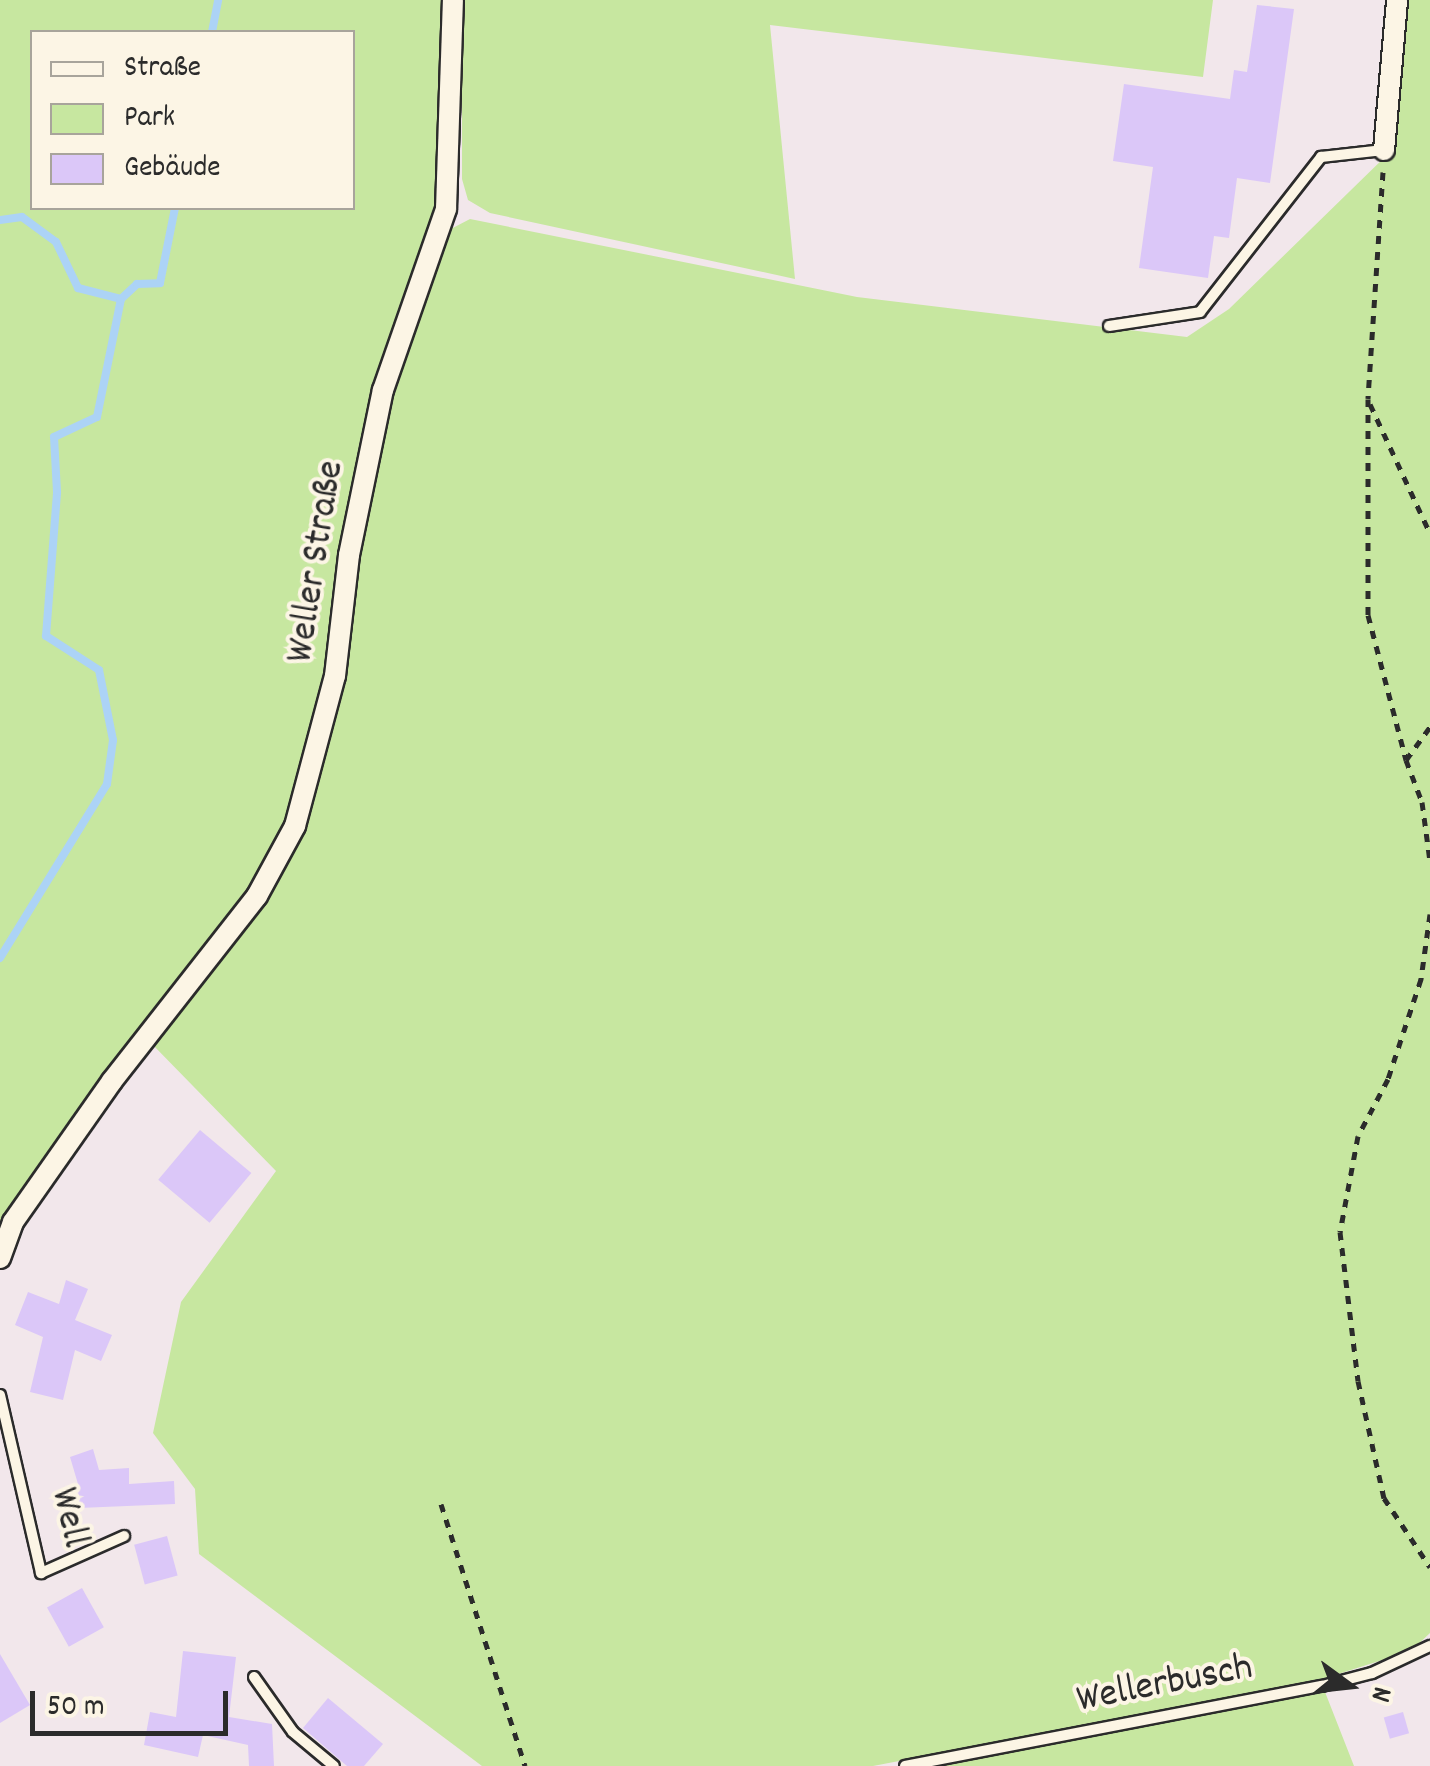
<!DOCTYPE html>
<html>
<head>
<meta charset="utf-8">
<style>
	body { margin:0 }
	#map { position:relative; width:1430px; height:1766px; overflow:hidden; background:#f2e7eb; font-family:Dekko,sans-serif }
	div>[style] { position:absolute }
	.green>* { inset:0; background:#c7e7a0 }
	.stream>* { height:8px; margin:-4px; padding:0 4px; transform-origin:4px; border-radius:4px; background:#acd3f6 }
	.building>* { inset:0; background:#dbc7f8; transform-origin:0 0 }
	.path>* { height:5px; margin-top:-2.5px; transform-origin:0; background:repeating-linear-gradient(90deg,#2b2b2b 0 8px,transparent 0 16px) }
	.roads { filter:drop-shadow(2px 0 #2b2b2b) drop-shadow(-2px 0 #2b2b2b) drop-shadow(0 2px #2b2b2b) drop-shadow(0 -2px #2b2b2b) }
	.lane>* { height:10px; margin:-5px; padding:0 5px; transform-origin:5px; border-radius:5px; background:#fcf5e5 }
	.street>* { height:20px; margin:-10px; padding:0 10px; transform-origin:10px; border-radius:10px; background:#fcf5e5 }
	span { translate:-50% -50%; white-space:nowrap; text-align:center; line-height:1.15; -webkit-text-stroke:8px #fcf5e5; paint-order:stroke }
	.street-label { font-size:40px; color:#2b2b2b }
	.legend { position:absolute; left:30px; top:30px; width:325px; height:180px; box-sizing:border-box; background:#fcf5e5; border:2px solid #a8a49b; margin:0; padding:12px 18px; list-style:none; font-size:30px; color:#2b2b2b }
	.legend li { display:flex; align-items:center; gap:20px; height:50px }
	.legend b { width:50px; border:2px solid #a8a49b }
	.north { position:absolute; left:1300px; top:1636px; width:100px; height:100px; -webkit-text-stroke:8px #fcf5e5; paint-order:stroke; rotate:105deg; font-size:28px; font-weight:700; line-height:40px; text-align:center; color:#2b2b2b }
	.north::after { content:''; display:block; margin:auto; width:35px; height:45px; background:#2b2b2b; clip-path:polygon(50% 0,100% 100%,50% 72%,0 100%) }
	.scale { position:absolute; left:30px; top:1691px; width:198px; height:45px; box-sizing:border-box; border:5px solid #2b2b2b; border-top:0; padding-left:12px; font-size:30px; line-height:35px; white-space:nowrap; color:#2b2b2b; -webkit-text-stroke:8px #fcf5e5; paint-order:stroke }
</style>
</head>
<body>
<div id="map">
	<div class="green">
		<div style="clip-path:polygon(evenodd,0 0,447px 0,437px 206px,378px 391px,332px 678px,292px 826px,252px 898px,0 1246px,0 0,32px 32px,352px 32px,352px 208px,32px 208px,32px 32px)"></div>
		<div style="clip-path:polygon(462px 0,1213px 0,1203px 77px,770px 25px,795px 279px,490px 213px,468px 200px,462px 179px)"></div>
		<div style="clip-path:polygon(1399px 0,1430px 0,1430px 1633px,1411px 1651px,1316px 1681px,873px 1766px,482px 1766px,199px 1554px,195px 1489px,153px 1433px,181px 1302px,276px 1171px,151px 1043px,300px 829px,389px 392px,447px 231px,470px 219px,857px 297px,1187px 337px,1229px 309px,1390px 152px)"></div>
		<div style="clip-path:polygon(1325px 1692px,1354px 1766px,938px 1766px,1045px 1746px)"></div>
	</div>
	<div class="stream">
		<div style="left:212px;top:32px;width:33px;rotate:-79deg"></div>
		<div style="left:0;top:220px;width:22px;rotate:-8deg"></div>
		<div style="left:22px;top:217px;width:42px;rotate:36.3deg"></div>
		<div style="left:56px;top:242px;width:51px;rotate:64.4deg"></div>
		<div style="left:78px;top:288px;width:44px;rotate:14.3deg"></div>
		<div style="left:0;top:958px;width:204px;rotate:-58.4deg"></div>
		<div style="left:107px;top:784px;width:44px;rotate:-82.2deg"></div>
		<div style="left:113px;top:740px;width:71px;rotate:-101.3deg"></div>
		<div style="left:99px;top:670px;width:63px;rotate:-147.3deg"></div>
		<div style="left:46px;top:636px;width:144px;rotate:-85.6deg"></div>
		<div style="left:57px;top:492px;width:55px;rotate:-93.1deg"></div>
		<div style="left:54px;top:437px;width:47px;rotate:-24.9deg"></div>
		<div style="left:97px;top:417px;width:120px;rotate:-78.5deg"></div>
		<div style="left:121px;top:299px;width:22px;rotate:-43deg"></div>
		<div style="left:137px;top:284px;width:23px;rotate:-2deg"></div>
		<div style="left:160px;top:283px;width:76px;rotate:-78.7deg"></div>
	</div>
	<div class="building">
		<div style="clip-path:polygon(1257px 5px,1294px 9px,1270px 183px,1237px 178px,1229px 238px,1214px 236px,1208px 278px,1139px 268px,1153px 167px,1113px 161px,1124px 84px,1230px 99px,1234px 70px,1247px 72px)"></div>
		<div style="left:200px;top:1130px;width:67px;height:65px;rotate:40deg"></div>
		<div style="clip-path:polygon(66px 1280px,88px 1289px,75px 1320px,112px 1335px,101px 1361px,75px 1350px,63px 1400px,30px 1392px,43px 1337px,15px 1325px,28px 1292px,59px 1304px)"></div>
		<div style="clip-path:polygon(93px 1449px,99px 1470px,129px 1468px,129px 1484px,174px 1481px,175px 1504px,79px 1508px,78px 1484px,70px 1457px)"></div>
		<div style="left:167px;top:1536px;width:41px;height:34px;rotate:75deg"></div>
		<div style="left:82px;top:1588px;width:45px;height:40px;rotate:61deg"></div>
		<div style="clip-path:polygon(183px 1651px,236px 1657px,229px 1717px,272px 1724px,274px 1766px,249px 1766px,248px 1745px,203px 1735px,198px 1757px,144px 1745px,150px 1712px,176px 1717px)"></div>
		<div style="clip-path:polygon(0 1654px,30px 1705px,0 1723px)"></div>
		<div style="clip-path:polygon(328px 1698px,383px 1744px,364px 1766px,347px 1766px,303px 1728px)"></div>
		<div style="left:1403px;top:1712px;width:22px;height:20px;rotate:74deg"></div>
	</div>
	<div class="path">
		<div style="left:1383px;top:172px;width:227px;rotate:93.8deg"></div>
		<div style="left:1368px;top:399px;width:216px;rotate:90deg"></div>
		<div style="left:1368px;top:615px;width:150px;rotate:75.3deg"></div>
		<div style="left:1406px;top:760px;width:45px;rotate:69.1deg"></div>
		<div style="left:1422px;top:802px;width:60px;rotate:82.3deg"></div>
		<div style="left:1370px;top:404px;width:142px;rotate:65.1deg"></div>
		<div style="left:1406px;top:760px;width:41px;rotate:-54deg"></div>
		<div style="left:1430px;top:914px;width:66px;rotate:97.9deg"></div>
		<div style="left:1421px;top:979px;width:105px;rotate:108.3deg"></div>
		<div style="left:1388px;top:1079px;width:64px;rotate:117.8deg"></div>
		<div style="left:1358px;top:1136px;width:98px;rotate:100.6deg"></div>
		<div style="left:1340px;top:1232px;width:150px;rotate:83.1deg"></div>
		<div style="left:1358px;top:1381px;width:120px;rotate:77.5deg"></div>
		<div style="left:1384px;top:1498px;width:83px;rotate:56.3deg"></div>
		<div style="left:441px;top:1504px;width:275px;rotate:72.2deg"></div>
	</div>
	<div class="roads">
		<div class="lane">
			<div style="left:1109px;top:326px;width:92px;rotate:-8.7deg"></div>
			<div style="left:1200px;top:312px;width:197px;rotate:-52deg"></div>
			<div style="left:1321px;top:157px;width:63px;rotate:-6.3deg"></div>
			<div style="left:0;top:1395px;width:183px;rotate:77deg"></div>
			<div style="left:41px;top:1573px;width:91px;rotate:-24deg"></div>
			<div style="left:254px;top:1677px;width:67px;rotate:54.7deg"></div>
			<div style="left:293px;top:1732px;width:53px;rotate:39.7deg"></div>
			<div style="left:905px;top:1766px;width:425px;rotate:-10.9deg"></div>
			<div style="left:1322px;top:1686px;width:52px;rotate:-14.6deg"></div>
			<div style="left:1372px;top:1673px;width:64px;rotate:-25deg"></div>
		</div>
		<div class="street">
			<div style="left:1384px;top:150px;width:151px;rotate:-85deg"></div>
			<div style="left:0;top:1258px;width:38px;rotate:-70deg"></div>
			<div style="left:13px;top:1222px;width:172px;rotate:-54.9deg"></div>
			<div style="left:112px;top:1081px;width:235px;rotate:-51.9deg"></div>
			<div style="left:257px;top:896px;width:80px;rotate:-61.5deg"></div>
			<div style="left:295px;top:826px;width:155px;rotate:-75.1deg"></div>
			<div style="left:335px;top:676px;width:122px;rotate:-83.4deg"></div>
			<div style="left:349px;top:555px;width:168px;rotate:-78.4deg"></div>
			<div style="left:383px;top:390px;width:192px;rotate:-70.8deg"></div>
			<div style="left:446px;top:209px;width:209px;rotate:-88.1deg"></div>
		</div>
	</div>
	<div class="street-label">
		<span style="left:318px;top:562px;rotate:-81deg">Weller Straße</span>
		<span style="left:67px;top:1518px;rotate:77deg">Well</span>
		<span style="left:1165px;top:1686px;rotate:-11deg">Wellerbusch</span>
	</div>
	<ul class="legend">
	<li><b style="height:12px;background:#fcf5e5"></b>Straße</li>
	<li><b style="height:28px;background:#c7e7a0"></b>Park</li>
	<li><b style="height:28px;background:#dbc7f8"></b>Gebäude</li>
	</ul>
	<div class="north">N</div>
	<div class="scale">50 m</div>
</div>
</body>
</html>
